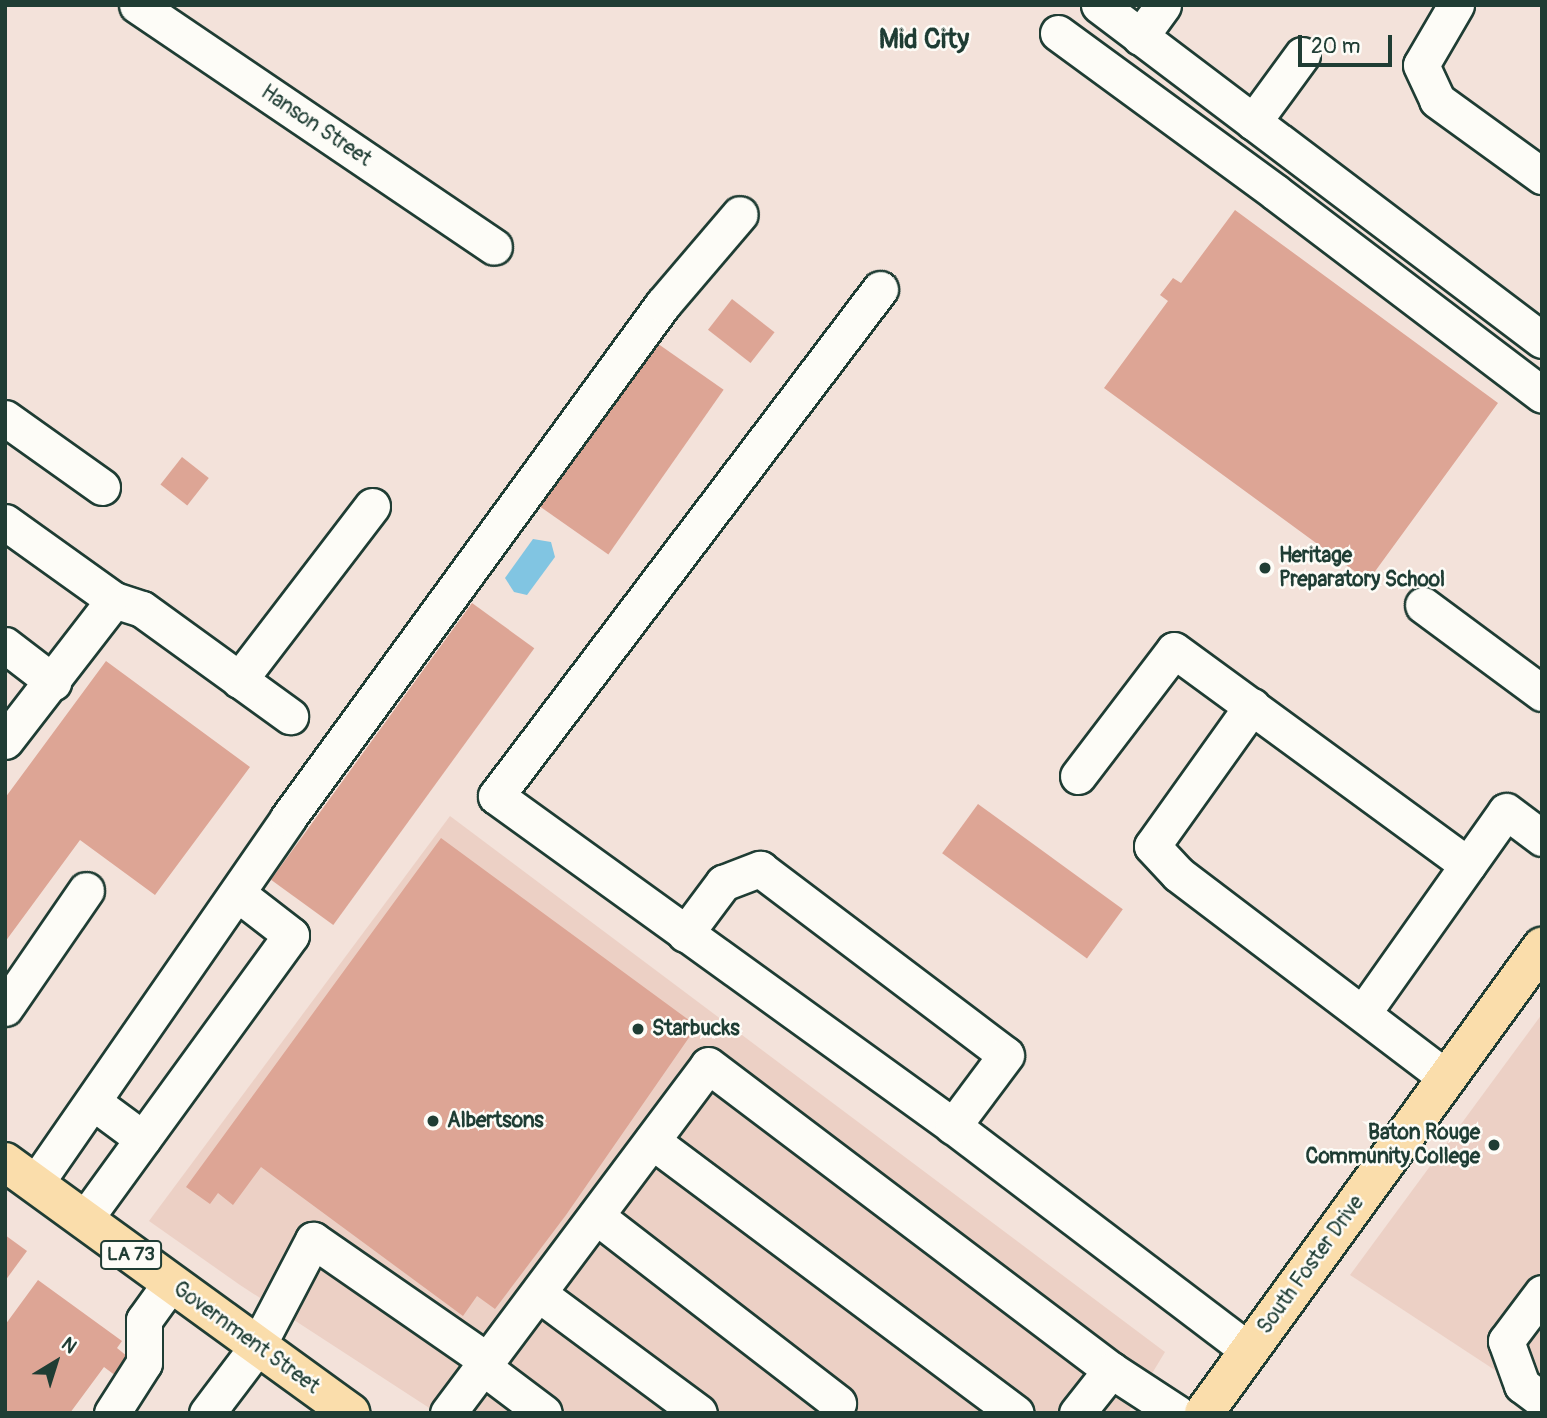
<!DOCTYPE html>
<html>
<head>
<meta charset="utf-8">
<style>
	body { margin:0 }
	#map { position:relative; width:1547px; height:1418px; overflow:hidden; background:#f3e2da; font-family:Pangolin,sans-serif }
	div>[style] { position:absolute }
	.built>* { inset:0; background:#ecd0c5 }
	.water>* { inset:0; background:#81c5e2 }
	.building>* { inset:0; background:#dda595; transform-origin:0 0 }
	.roads { filter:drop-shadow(2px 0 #1f3d34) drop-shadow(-2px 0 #1f3d34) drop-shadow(0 2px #1f3d34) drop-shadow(0 -2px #1f3d34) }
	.minor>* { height:35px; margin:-17.5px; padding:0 17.5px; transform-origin:17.5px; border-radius:17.5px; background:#fdfcf7 }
	.major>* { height:38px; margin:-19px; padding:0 19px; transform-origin:19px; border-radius:19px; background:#faddab }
	.dots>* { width:19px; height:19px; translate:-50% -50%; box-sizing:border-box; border:4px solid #fdfcf7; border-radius:50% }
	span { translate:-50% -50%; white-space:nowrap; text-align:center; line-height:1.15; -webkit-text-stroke:5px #fdfcf7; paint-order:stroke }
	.shield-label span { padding:2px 5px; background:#fdfcf7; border:2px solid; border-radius:5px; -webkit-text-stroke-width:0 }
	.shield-label { font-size:19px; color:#1f3d34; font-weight:700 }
	.street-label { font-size:21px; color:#1f3d34 }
	.poi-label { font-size:21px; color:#1f3d34; font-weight:700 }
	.left { translate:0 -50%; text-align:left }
	.right { translate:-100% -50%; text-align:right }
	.district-label { font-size:28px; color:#1f3d34; font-weight:700 }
	.frame { position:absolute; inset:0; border:7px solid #1f3d34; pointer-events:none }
	.north { position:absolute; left:21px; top:1327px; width:70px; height:70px; -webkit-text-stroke:5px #fdfcf7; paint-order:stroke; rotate:38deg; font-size:19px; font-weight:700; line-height:28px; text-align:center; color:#1f3d34 }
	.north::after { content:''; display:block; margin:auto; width:24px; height:32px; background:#1f3d34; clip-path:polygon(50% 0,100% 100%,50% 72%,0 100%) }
	.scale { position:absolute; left:1298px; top:35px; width:94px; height:32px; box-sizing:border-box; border:4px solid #1f3d34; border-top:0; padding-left:9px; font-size:21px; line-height:24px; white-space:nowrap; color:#1f3d34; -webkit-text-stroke:5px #fdfcf7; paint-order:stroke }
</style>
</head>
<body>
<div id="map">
	<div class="built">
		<div style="clip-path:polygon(450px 816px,1165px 1352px,1128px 1413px,437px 1413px,240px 1285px,149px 1221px)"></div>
		<div style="clip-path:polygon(1542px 1014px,1542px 1401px,1350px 1275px)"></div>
	</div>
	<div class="water">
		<div style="clip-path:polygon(533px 539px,551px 542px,555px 557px,527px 595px,514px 592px,505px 578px)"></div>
	</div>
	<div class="building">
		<div style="clip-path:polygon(1235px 210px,1498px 403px,1368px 581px,1104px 388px,1168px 301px,1160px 295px,1173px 278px,1181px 283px)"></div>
		<div style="left:732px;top:299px;width:54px;height:39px;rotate:38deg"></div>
		<div style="left:654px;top:341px;width:85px;height:201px;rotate:35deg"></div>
		<div style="left:182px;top:457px;width:34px;height:35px;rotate:38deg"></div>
		<div style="left:472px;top:603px;width:77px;height:342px;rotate:36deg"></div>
		<div style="clip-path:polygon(106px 661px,250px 767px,155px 895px,80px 840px,5px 942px,5px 798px)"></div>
		<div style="left:978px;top:804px;width:179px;height:61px;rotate:36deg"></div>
		<div style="clip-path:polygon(441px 838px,697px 1026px,566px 1215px,495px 1309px,477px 1296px,463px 1316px,261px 1167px,233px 1205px,218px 1193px,210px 1204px,186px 1187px)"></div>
		<div style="clip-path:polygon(5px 1235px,27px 1251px,5px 1281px)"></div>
		<div style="clip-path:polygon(38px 1280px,122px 1341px,117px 1348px,133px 1361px,120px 1379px,104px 1367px,70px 1413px,5px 1413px,5px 1325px)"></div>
	</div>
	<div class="roads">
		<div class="minor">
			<div style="left:137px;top:5px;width:431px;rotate:34.1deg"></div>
			<div style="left:1099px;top:5px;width:555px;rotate:37.1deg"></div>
			<div style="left:1456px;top:5px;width:69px;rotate:120.3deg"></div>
			<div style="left:1421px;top:65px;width:38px;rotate:65deg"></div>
			<div style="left:1437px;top:100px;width:130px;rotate:35.9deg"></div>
			<div style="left:1058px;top:33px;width:269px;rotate:36.2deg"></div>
			<div style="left:1275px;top:192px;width:335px;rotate:37.2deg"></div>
			<div style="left:1140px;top:37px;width:39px;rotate:-54deg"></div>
			<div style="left:1253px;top:122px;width:83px;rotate:-53.8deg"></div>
			<div style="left:880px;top:289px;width:636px;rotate:127.14deg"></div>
			<div style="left:496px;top:796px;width:564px;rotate:35.83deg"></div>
			<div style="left:953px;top:1126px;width:372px;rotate:37.2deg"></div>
			<div style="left:5px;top:418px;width:119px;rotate:35.4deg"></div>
			<div style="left:5px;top:522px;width:134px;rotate:35.6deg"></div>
			<div style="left:114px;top:600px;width:178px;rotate:127.7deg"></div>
			<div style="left:114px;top:600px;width:29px;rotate:18deg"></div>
			<div style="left:142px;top:609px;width:183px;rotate:35.9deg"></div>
			<div style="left:1423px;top:605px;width:148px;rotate:36.5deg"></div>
			<div style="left:5px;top:645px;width:61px;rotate:37.6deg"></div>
			<div style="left:239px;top:680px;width:219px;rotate:-52.6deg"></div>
			<div style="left:1252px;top:706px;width:172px;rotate:125.5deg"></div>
			<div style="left:1152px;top:846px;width:38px;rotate:47deg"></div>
			<div style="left:1178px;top:874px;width:338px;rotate:37.2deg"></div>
			<div style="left:1078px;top:776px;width:158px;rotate:-52.7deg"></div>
			<div style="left:1174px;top:650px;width:364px;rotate:36.2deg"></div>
			<div style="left:685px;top:934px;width:64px;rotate:-53.3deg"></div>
			<div style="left:723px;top:883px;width:40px;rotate:-21deg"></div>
			<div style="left:760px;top:869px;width:308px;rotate:37.1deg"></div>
			<div style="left:1006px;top:1055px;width:89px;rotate:126.7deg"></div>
			<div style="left:5px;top:1008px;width:143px;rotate:-55.5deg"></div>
			<div style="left:1363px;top:1013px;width:247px;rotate:-54.7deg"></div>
			<div style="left:1506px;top:811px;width:45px;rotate:36.9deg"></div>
			<div style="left:93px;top:1102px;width:62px;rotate:36.5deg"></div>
			<div style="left:652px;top:1141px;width:454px;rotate:36.8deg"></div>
			<div style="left:35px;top:1184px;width:445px;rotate:-55.3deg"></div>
			<div style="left:288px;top:818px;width:636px;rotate:-53.89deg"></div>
			<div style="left:663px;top:304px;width:118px;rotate:-49.5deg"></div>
			<div style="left:596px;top:1216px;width:306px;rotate:37.7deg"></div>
			<div style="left:84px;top:1220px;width:352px;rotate:-54deg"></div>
			<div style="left:291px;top:935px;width:67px;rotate:-142.3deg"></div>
			<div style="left:1542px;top:1293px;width:60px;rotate:126.9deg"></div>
			<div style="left:1506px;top:1341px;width:47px;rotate:70deg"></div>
			<div style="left:1522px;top:1385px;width:25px;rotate:37deg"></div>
			<div style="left:539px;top:1294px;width:199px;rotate:36.6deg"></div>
			<div style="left:483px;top:1367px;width:76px;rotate:37deg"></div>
			<div style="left:112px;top:1413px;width:59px;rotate:-57.4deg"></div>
			<div style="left:144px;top:1363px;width:43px;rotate:-90deg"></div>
			<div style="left:144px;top:1320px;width:44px;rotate:-54.2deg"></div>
			<div style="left:207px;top:1413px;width:83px;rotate:-52.9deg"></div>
			<div style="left:257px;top:1347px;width:121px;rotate:-62.4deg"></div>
			<div style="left:313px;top:1240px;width:213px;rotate:34.7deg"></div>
			<div style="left:448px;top:1413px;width:434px;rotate:-53.2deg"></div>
			<div style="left:708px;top:1065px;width:505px;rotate:37.12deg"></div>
			<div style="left:1111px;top:1370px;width:79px;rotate:33.1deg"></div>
			<div style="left:1077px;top:1413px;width:55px;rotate:-51.7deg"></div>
		</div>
		<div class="major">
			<div style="left:5px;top:1162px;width:427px;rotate:36deg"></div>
			<div style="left:1204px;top:1413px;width:576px;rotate:-54.05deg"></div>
		</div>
	</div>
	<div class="dots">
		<div style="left:1265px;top:568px;background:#1f3d34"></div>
		<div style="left:638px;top:1029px;background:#1f3d34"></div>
		<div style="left:433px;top:1121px;background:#1f3d34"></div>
		<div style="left:1494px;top:1145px;background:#1f3d34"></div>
	</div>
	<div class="shield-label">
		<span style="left:131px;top:1255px">LA 73</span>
	</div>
	<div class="street-label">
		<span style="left:316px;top:126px;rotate:34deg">Hanson Street</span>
		<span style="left:1311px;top:1265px;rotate:-54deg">South Foster Drive</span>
		<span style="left:246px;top:1338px;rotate:36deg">Government Street</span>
	</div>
	<div class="poi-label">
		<span class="left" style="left:1279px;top:568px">Heritage<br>Preparatory School</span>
		<span class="left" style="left:652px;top:1029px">Starbucks</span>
		<span class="left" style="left:447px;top:1121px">Albertsons</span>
		<span class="right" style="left:1480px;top:1145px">Baton Rouge<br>Community College</span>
	</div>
	<div class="district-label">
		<span style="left:924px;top:40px">Mid City</span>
	</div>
	<div class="frame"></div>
	<div class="north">N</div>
	<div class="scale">20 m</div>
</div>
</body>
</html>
